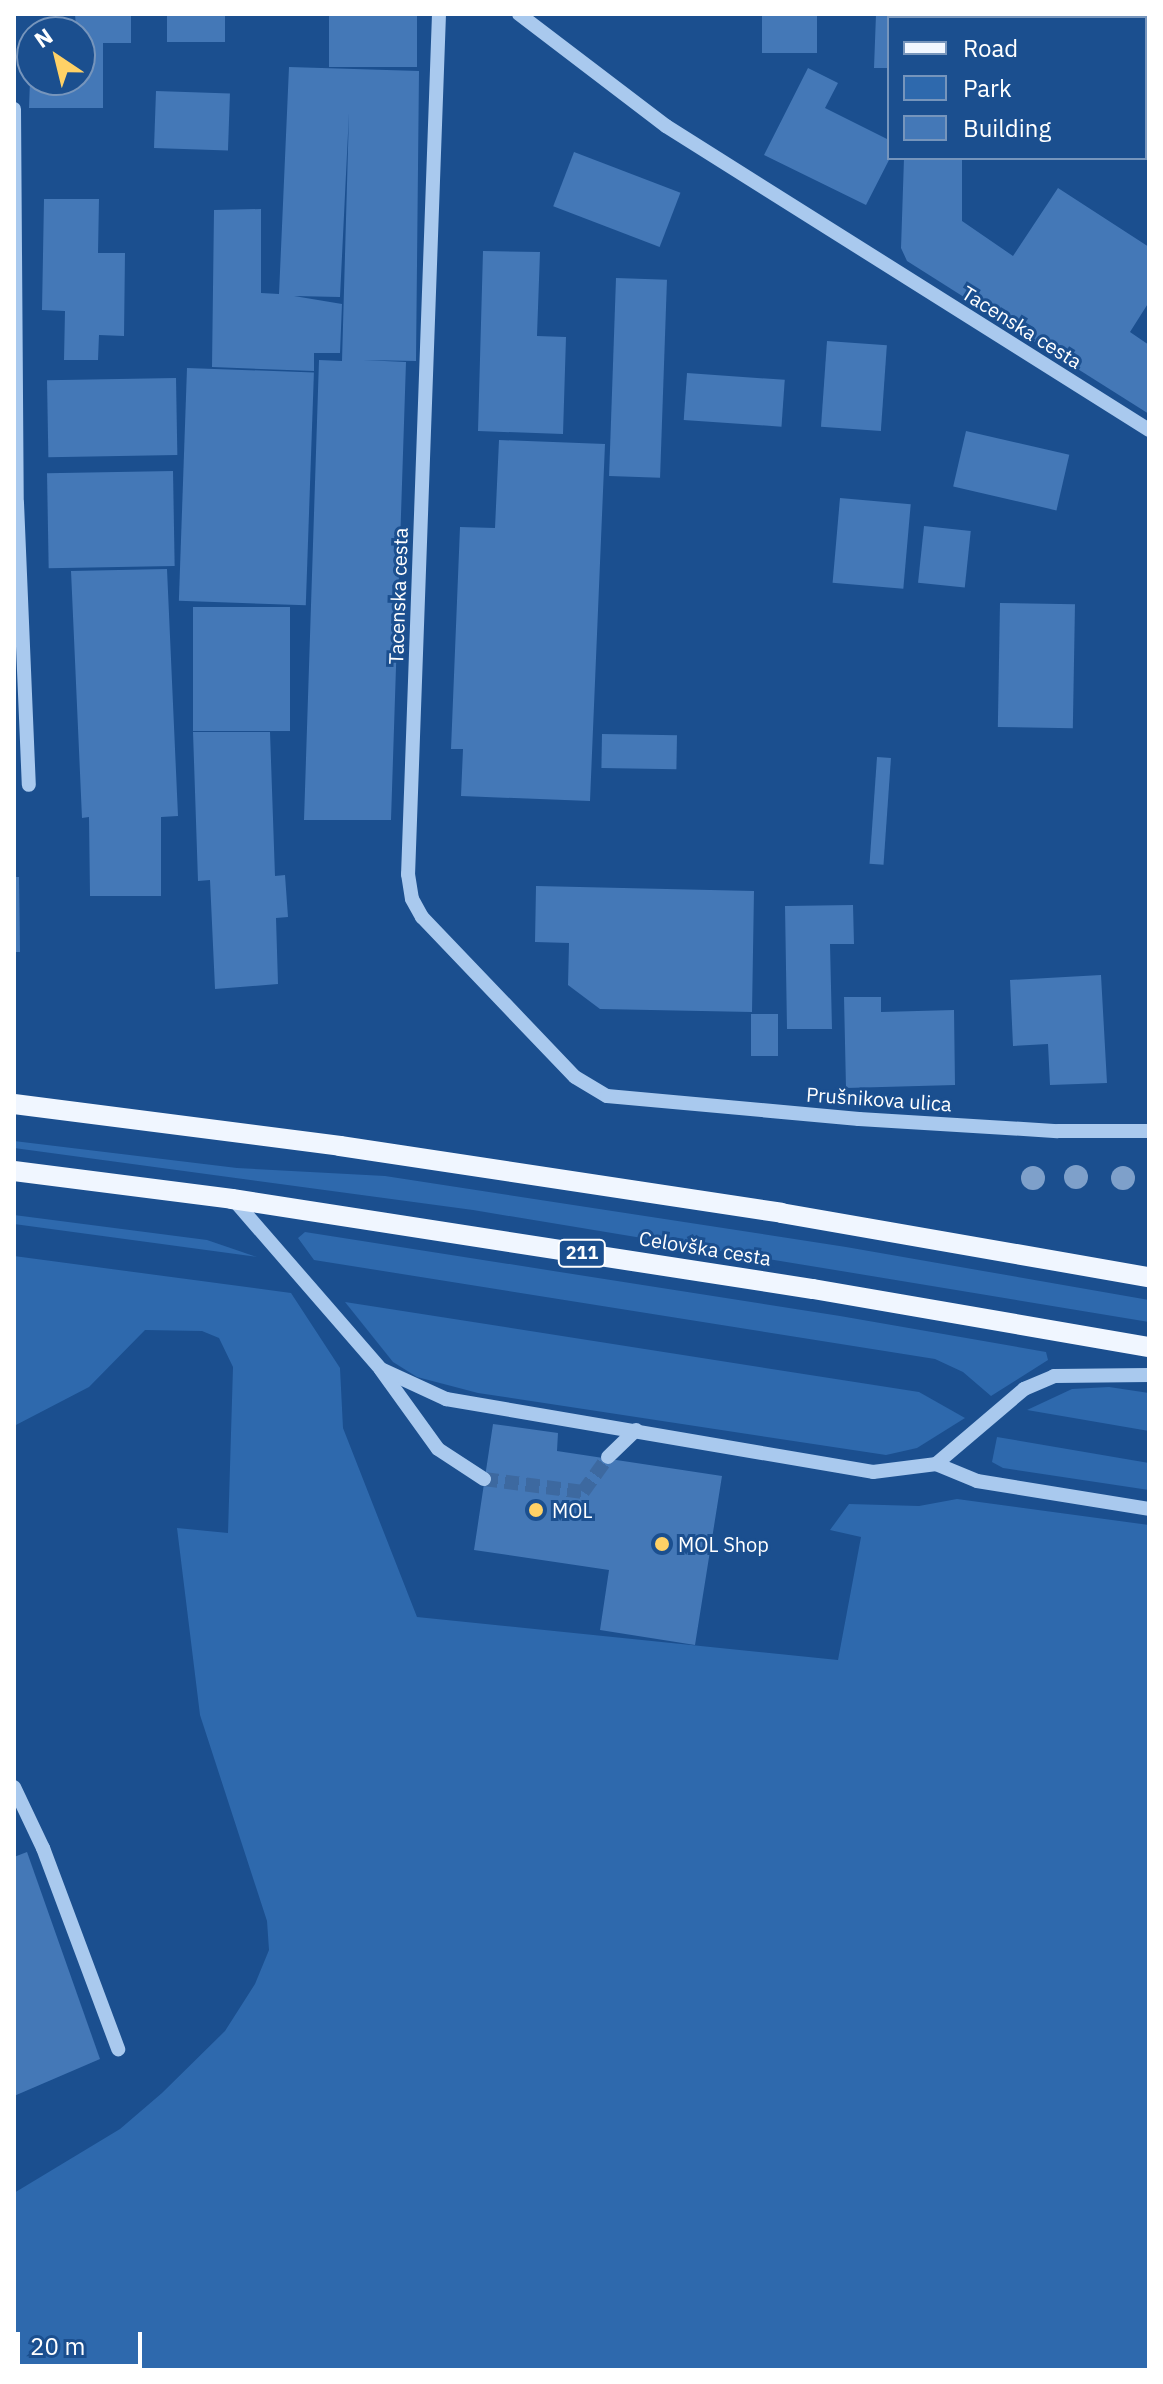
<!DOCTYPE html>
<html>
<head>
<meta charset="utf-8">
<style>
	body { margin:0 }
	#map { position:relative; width:1163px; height:2384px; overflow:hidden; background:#1b4f8f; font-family:"IBM Plex Sans",sans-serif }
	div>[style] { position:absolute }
	.green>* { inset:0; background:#2e69ad }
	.building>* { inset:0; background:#4478b7; transform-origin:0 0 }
	.minor-tunnel>* { height:14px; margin-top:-7px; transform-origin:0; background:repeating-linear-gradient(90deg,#3d69a0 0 14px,transparent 0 21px) }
	.minor>* { height:14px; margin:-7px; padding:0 7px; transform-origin:7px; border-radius:7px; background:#a9c9ee }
	.major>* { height:20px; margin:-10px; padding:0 10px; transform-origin:10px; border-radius:10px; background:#f0f6ff }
	.trees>* { width:24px; height:24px; margin:-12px; border-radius:50%; background:#7ea0ca }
	.dots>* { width:22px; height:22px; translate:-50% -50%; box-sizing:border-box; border:4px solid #1b4f8f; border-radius:50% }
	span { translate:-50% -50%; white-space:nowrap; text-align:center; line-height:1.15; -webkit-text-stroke:6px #1b4f8f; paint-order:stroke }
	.shield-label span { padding:2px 6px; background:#1b4f8f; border:2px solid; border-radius:6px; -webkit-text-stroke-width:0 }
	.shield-label { font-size:18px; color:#fff; font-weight:700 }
	.street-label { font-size:20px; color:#fff }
	.poi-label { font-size:20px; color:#fff }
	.left { translate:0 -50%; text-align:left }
	.frame { position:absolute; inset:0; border:16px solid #fff; pointer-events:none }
	.legend { position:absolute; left:887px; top:16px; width:260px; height:144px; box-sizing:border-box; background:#1b4f8f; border:2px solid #7695bc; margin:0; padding:10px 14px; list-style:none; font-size:24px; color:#fff }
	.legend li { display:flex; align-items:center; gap:16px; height:40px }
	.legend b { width:40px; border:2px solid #7695bc }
	.north { position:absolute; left:16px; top:16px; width:80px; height:80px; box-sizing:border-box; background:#1b4f8f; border:2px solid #7695bc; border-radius:50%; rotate:325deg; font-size:22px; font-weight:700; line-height:32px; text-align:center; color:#fff }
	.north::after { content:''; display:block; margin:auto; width:28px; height:36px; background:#ffd166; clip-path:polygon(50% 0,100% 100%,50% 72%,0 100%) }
	.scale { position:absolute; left:16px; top:2332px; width:126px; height:36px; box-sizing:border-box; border:4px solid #fff; border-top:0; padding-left:10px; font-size:24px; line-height:28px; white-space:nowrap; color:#fff; -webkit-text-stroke:6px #1b4f8f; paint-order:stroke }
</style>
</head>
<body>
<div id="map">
	<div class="green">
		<div style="clip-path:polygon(14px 1141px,237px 1168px,385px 1176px,846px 1247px,1149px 1300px,1149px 1322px,473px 1210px,14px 1148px)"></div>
		<div style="clip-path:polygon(14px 1215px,207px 1240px,257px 1257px,14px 1224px)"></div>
		<div style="clip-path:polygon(305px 1232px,840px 1316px,1046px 1352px,1048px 1360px,991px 1396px,963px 1372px,935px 1359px,314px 1260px,298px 1238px)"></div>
		<div style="clip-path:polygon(14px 1256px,291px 1293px,340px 1368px,343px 1428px,417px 1617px,838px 1660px,861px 1537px,830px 1530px,849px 1504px,919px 1506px,957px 1499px,1149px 1525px,1149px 2370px,14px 2370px,14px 2193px,120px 2129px,162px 2093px,225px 2031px,255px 1984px,269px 1950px,267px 1921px,200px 1715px,177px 1528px,228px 1533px,233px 1367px,219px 1338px,202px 1331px,145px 1330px,89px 1387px,14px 1426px)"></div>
		<div style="clip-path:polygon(345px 1302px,919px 1392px,965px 1418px,917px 1448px,886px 1455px,478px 1393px,417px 1377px,393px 1362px)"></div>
		<div style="clip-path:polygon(1109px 1387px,1149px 1393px,1149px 1431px,1027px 1410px,1072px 1389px)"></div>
		<div style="clip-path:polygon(997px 1437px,1149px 1463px,1149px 1490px,1003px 1468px,992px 1462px)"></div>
	</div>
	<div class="building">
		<div style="clip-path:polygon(75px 14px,131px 14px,131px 43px,103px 43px,103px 108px,29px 108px,30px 80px,80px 80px)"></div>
		<div style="left:167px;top:14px;width:58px;height:28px"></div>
		<div style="left:329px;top:14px;width:88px;height:53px"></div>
		<div style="left:762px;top:14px;width:55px;height:39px"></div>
		<div style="clip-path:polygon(876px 14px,999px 14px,889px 18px,889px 68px,874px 68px)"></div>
		<div style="left:1034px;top:14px;width:34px;height:4px"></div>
		<div style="clip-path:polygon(1145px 30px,1149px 30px,1145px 135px)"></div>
		<div style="clip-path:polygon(289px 67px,419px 71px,416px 361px,363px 360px,406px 362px,391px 820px,304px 820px,319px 360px,342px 361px,349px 113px,340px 297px,294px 296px,342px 304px,340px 353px,314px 353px,314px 371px,212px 367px,214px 210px,261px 209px,261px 293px,279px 294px)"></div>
		<div style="clip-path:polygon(808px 68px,838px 83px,825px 108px,889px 140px,890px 158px,866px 205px,764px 155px)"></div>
		<div style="left:156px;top:91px;width:74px;height:57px;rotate:2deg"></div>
		<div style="left:574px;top:152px;width:114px;height:58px;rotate:21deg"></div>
		<div style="clip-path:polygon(904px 158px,962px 158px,962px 221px,1013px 256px,1058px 188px,1149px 247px,1149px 302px,1130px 332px,1149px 345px,1149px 414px,907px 261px,901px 248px)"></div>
		<div style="clip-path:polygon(44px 199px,99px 199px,98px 253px,125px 253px,124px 336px,99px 335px,98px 360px,64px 360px,65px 311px,42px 310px)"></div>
		<div style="clip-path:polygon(483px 251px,540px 252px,537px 336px,566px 337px,563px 434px,478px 431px)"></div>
		<div style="left:616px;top:278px;width:51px;height:198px;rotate:2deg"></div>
		<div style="left:827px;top:341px;width:60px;height:86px;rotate:4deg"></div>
		<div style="left:187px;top:368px;width:127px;height:233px;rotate:2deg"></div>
		<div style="left:687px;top:373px;width:98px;height:47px;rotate:4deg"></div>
		<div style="left:176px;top:378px;width:77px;height:129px;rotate:89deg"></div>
		<div style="left:966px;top:431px;width:106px;height:57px;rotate:13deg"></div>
		<div style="clip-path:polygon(499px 440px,605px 444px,590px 801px,461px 796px,463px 749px,451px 749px,460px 527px,495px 528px)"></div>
		<div style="left:173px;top:471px;width:95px;height:126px;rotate:89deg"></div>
		<div style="left:840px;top:498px;width:71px;height:85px;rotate:5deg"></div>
		<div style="left:924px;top:526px;width:47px;height:57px;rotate:6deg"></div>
		<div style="clip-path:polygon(167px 569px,178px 816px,161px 817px,161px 896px,90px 896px,89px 817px,82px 818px,71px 571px)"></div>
		<div style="left:1000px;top:603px;width:75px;height:124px;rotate:1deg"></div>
		<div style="left:290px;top:607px;width:124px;height:97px;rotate:90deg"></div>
		<div style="clip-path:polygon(193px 732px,270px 732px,275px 876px,285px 875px,288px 917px,276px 918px,278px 984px,215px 989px,210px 880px,198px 881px)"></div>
		<div style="left:602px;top:734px;width:75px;height:34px;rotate:1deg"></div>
		<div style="left:877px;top:757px;width:14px;height:107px;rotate:4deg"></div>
		<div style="clip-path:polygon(14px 877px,19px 877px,20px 952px,14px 952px)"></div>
		<div style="clip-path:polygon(536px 886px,754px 891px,752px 1012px,600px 1009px,568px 985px,569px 943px,535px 942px)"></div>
		<div style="clip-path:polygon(853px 905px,854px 944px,830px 944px,832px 1029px,787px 1029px,785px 906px)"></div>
		<div style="clip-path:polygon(1101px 975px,1107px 1083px,1050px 1085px,1048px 1044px,1013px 1046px,1010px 980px)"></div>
		<div style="clip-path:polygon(844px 997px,881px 997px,881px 1012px,954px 1010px,955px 1085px,846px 1088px)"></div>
		<div style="left:751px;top:1014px;width:27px;height:42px"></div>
		<div style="clip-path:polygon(493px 1424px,558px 1433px,557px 1451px,722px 1476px,695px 1645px,600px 1630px,609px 1570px,474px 1550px)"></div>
		<div style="clip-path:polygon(27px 1852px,100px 2059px,14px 2096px,14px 1857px)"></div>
	</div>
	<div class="minor-tunnel">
		<div style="left:484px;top:1479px;width:100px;rotate:7.5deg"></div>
		<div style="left:583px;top:1492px;width:43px;rotate:-54.5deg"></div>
	</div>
	<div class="minor">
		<div style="left:439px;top:14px;width:861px;rotate:92.06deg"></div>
		<div style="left:408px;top:874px;width:25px;rotate:81deg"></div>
		<div style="left:412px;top:899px;width:21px;rotate:61deg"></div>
		<div style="left:422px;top:917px;width:221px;rotate:46.3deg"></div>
		<div style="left:575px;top:1077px;width:37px;rotate:31deg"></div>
		<div style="left:607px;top:1096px;width:253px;rotate:5.2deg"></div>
		<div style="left:859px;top:1119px;width:199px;rotate:3.5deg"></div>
		<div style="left:1058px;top:1131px;width:91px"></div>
		<div style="left:519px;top:14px;width:185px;rotate:37.3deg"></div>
		<div style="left:666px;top:126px;width:571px;rotate:32.19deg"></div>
		<div style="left:14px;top:109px;width:394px;rotate:89.6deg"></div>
		<div style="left:17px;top:503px;width:282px;rotate:87.6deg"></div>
		<div style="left:233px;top:1199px;width:225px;rotate:49deg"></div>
		<div style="left:381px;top:1369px;width:72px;rotate:24.8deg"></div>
		<div style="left:446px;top:1399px;width:433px;rotate:9.7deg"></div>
		<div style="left:873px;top:1472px;width:64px;rotate:-7.2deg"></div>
		<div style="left:936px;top:1464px;width:116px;rotate:-40.4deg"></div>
		<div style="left:1024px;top:1389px;width:33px;rotate:-23deg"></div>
		<div style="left:1054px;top:1376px;width:95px;rotate:-0.6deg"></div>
		<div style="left:381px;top:1370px;width:97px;rotate:54.2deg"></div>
		<div style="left:438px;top:1449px;width:55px;rotate:33.1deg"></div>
		<div style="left:608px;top:1457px;width:39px;rotate:-44deg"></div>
		<div style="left:936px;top:1464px;width:44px;rotate:22.5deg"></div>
		<div style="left:977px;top:1481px;width:174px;rotate:9.2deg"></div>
		<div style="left:14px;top:1787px;width:68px;rotate:64.6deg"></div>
		<div style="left:43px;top:1848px;width:215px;rotate:69.5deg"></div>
	</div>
	<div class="major">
		<div style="left:14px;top:1104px;width:329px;rotate:7.3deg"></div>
		<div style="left:340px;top:1146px;width:446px;rotate:8.6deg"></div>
		<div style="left:781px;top:1213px;width:374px;rotate:9.9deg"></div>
		<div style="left:14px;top:1171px;width:220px;rotate:7.3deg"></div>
		<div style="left:232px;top:1199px;width:588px;rotate:8.81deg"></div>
		<div style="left:813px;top:1289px;width:341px;rotate:9.8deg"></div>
	</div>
	<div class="trees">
		<div style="left:1076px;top:1177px"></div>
		<div style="left:1033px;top:1178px"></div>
		<div style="left:1123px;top:1178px"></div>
	</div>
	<div class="dots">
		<div style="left:536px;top:1510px;background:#ffd166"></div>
		<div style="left:662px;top:1544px;background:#ffd166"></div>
	</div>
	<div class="shield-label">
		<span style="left:582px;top:1253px">211</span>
	</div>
	<div class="street-label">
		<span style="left:1022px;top:327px;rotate:32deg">Tacenska cesta</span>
		<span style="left:398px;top:596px;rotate:-88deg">Tacenska cesta</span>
		<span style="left:879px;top:1099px;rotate:4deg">Prušnikova ulica</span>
		<span style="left:705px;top:1248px;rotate:9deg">Celovška cesta</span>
	</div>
	<div class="poi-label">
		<span class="left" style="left:552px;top:1510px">MOL</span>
		<span class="left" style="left:678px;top:1544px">MOL Shop</span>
	</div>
	<div class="frame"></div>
	<ul class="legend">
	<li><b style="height:10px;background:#f0f6ff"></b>Road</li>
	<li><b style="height:22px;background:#2e69ad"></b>Park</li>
	<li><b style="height:22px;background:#4478b7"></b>Building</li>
	</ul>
	<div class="north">N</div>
	<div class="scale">20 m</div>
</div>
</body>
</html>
